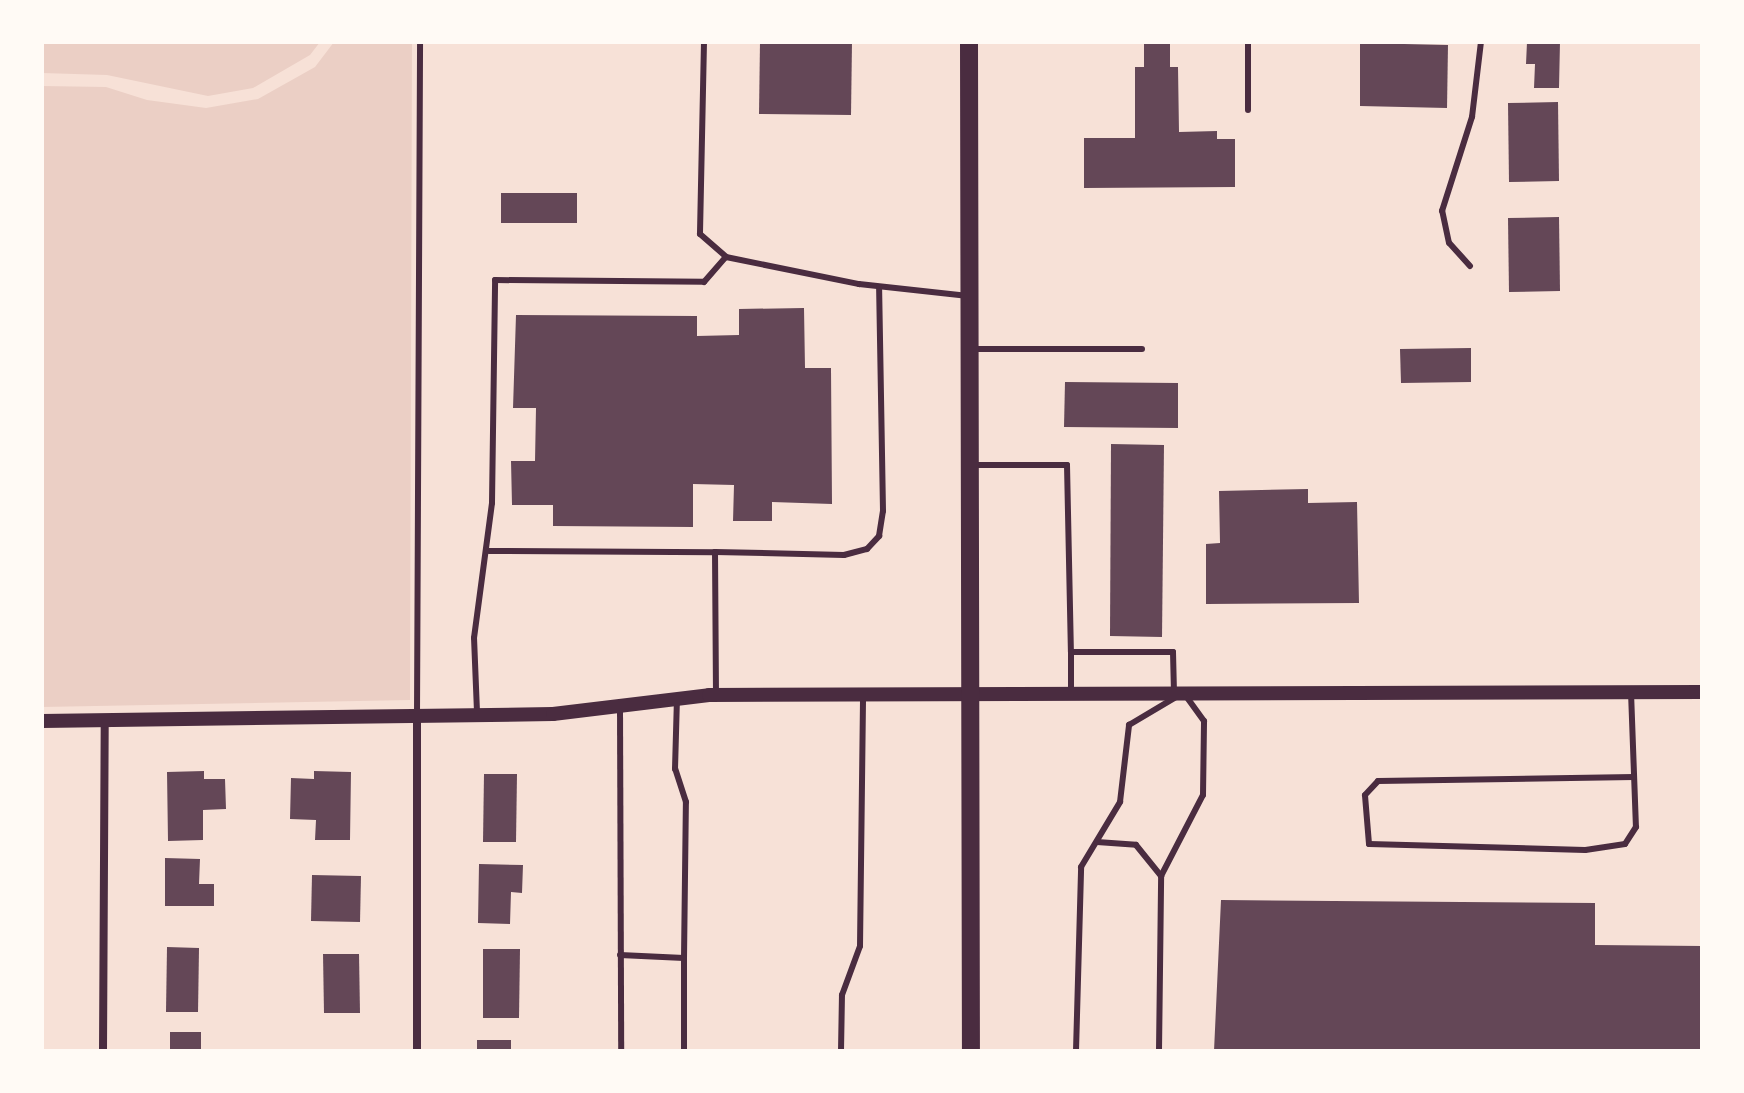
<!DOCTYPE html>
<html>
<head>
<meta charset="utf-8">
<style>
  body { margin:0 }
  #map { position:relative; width:1744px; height:1093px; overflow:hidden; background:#f7e1d7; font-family:Montserrat,sans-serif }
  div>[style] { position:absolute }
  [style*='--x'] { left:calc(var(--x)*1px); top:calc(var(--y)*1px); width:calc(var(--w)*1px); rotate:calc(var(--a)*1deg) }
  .green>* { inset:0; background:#ebcfc5 }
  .building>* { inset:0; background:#644757 }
  .service>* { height:6px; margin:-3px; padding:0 3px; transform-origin:3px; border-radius:3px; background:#4a2c40 }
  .minor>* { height:8px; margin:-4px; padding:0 4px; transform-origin:4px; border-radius:4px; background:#4a2c40 }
  .tertiary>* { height:14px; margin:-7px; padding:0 7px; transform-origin:7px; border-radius:7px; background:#4a2c40 }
  .primary>* { height:18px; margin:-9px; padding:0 9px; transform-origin:9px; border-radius:9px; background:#4a2c40 }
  span { translate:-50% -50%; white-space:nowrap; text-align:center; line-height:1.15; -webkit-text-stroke:8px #fffaf5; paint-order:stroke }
  .frame { position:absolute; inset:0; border:44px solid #fffaf5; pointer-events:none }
</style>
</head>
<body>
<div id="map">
  <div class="green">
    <div style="clip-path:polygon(42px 42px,320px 42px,310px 55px,253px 88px,208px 96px,107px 75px,42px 73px)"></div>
    <div style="clip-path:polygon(334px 42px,412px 42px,410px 700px,42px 707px,42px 86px,106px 87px,147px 100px,206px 108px,258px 99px,315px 67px)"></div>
  </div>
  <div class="building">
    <div style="clip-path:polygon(760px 42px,852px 42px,851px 115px,759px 114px)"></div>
    <div style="clip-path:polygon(1144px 42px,1170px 42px,1170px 67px,1178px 67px,1179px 132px,1217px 131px,1217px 139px,1235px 139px,1235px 187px,1084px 188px,1084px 138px,1135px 138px,1135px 67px,1144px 67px)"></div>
    <div style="clip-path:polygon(1527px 42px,1560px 42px,1559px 88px,1534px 88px,1535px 64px,1526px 64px)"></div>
    <div style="clip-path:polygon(1360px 43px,1448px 45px,1447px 108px,1360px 106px)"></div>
    <div style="clip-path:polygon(1558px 102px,1559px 181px,1509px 182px,1508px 103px)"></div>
    <div style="clip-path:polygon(501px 193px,577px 193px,577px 223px,501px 223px)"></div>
    <div style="clip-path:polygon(1559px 217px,1560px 291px,1509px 292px,1508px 218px)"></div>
    <div style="clip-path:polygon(804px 308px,805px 368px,831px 368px,832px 504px,772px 502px,772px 521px,733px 521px,734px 485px,693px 484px,693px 527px,553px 526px,553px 505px,512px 505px,511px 461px,535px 461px,536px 408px,513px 408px,516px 315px,697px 316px,697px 336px,739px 335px,739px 309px)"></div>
    <div style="clip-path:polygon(1471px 348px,1471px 382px,1401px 383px,1400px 349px)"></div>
    <div style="clip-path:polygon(1065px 382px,1178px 383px,1178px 428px,1064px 427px)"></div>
    <div style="clip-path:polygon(1111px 444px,1164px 445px,1162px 637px,1110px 636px)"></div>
    <div style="clip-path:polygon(1308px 489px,1308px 503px,1357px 502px,1359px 603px,1206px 604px,1206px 544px,1220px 543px,1219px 491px)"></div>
    <div style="clip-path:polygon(204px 771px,204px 779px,225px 779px,226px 809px,203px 810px,203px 840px,168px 841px,167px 772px)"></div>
    <div style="clip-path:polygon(314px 771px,351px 772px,350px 840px,315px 840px,316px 820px,290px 819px,291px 778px,314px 779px)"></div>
    <div style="clip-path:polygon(484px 774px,517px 774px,516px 842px,483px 842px)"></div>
    <div style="clip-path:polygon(165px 858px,200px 859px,199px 884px,214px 884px,214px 906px,165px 906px)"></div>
    <div style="clip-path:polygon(479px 864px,523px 865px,522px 893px,511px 892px,510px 924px,478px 923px)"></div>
    <div style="clip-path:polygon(312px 875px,361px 876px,360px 922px,311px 921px)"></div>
    <div style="clip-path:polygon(1221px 900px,1595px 903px,1595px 945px,1702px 946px,1702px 1051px,1214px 1051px)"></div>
    <div style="clip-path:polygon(167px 947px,199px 948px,198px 1012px,166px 1012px)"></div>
    <div style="clip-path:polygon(483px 949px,520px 949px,519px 1018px,483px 1018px)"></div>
    <div style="clip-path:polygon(323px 954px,359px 954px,360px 1013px,324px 1013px)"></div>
    <div style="clip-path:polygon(170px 1032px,201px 1032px,201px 1051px,170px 1051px)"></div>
    <div style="clip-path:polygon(477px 1040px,511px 1040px,511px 1051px,477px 1051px)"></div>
  </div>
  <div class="service">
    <div style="--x:704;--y:42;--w:192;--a:91.2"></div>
    <div style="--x:700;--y:234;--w:35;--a:41"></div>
    <div style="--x:726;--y:257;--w:136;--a:11.5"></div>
    <div style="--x:859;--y:284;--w:110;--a:6.3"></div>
    <div style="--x:1248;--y:110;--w:68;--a:-90"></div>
    <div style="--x:1470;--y:266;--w:31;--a:-132"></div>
    <div style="--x:1449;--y:243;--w:33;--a:-102"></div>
    <div style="--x:1442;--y:211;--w:99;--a:-72.3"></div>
    <div style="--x:1472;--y:117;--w:76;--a:-83.2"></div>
    <div style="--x:973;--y:349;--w:169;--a:0"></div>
    <div style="--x:972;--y:465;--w:95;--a:0"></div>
    <div style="--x:1067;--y:465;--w:187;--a:88.8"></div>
    <div style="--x:1071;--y:652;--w:102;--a:0"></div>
    <div style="--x:1173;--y:652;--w:41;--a:88.6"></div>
    <div style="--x:489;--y:551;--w:226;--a:0.3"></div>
    <div style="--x:1071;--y:652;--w:41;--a:90"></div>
    <div style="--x:1631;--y:692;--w:135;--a:87.9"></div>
    <div style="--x:1636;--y:827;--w:20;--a:123"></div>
    <div style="--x:1625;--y:844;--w:40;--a:171.5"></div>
    <div style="--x:1585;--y:850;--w:216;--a:-178.4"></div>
    <div style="--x:1369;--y:844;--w:49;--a:-94.7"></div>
    <div style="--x:1365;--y:795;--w:19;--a:-47"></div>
    <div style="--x:1378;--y:781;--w:256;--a:-0.9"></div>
    <div style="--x:716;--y:695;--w:143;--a:-90.4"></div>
    <div style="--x:715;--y:552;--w:129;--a:1.3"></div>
    <div style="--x:844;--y:555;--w:24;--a:-15"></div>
    <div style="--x:867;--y:549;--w:18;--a:-47"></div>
    <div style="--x:879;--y:536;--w:25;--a:-81"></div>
    <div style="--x:883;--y:511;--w:224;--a:-91"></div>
    <div style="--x:620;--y:707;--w:344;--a:89.8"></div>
    <div style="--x:477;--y:712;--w:74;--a:-92.3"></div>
    <div style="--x:474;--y:638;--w:136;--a:-82.4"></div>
    <div style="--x:492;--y:503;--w:223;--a:-89.2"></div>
    <div style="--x:495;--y:280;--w:209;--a:0.5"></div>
    <div style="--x:704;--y:282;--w:33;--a:-49"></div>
    <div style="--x:417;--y:716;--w:674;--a:-89.74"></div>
    <div style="--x:1097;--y:842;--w:39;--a:4"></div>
    <div style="--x:1136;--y:845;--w:40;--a:51"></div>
    <div style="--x:620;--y:955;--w:64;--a:2.7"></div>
    <div style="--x:684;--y:958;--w:156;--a:-89.3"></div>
    <div style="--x:686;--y:802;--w:35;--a:-108"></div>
    <div style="--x:675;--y:769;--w:70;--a:-88.4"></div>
    <div style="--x:684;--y:958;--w:93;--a:90"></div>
    <div style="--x:841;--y:1051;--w:56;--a:-89"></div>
    <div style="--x:842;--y:995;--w:52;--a:-69.8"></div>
    <div style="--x:860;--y:946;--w:252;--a:-89.3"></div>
    <div style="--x:1076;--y:1051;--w:184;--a:-88.4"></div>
    <div style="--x:1081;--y:867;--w:76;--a:-59"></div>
    <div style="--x:1120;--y:802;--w:78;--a:-83.3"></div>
    <div style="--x:1129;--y:725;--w:55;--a:-30.8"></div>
    <div style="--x:1159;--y:1051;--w:175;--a:-89.3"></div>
    <div style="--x:1161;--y:876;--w:91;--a:-62.6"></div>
    <div style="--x:1203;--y:795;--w:74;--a:-89.2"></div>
    <div style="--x:1204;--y:721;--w:32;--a:-126"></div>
  </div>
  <div class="minor">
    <div style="--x:417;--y:716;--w:335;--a:90"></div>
    <div style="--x:103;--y:1051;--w:329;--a:-89.7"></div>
  </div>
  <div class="tertiary">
    <div style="--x:42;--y:721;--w:511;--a:-0.78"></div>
    <div style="--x:553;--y:714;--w:157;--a:-6.9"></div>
    <div style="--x:709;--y:695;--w:993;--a:-0.17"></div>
  </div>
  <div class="primary">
    <div style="--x:969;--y:42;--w:1009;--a:89.89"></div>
  </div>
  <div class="frame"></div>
</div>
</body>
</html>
